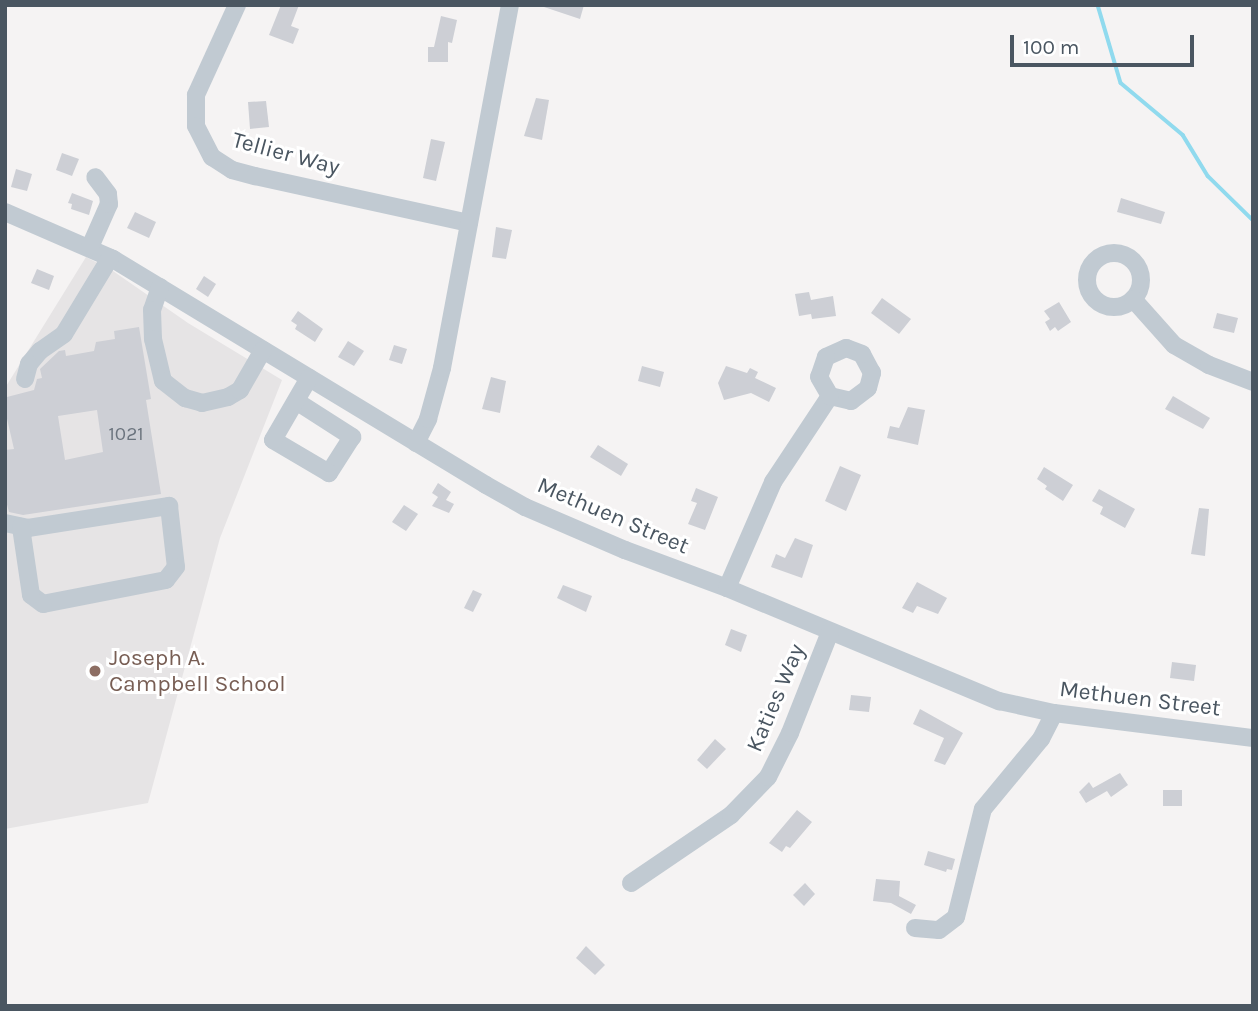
<!DOCTYPE html>
<html>
<head>
<meta charset="utf-8">
<style>
  body { margin:0 }
  #map { position:relative; width:1258px; height:1011px; overflow:hidden; background:#f5f3f3; font-family:Karla,sans-serif }
  div>[style] { position:absolute }
  [style*='--x'] { left:calc(var(--x)*1px); top:calc(var(--y)*1px); width:calc(var(--w)*1px); rotate:calc(var(--a)*1deg) }
  .education>* { inset:0; background:#e6e4e5 }
  .stream>* { height:3.5px; margin:-1.75px; padding:0 1.75px; transform-origin:1.75px; border-radius:1.75px; background:#90daee }
  .building>* { inset:0; background:#cdcfd5 }
  .minor>* { height:18px; margin:-9px; padding:0 9px; transform-origin:9px; border-radius:9px; background:#c1cad2 }
  .minor>.ring { margin:-9px; padding:0; box-sizing:content-box; background:none; border:18px solid #c1cad2; border-radius:50% }
  .dots>* { width:19px; height:19px; translate:-50% -50%; box-sizing:border-box; border:4px solid #fff; border-radius:50% }
  span { translate:-50% -50%; white-space:nowrap; text-align:center; line-height:1.15; -webkit-text-stroke:6px #fff; paint-order:stroke }
  .number-label { font-size:19px; color:#6b747e }
  .number-label span { -webkit-text-stroke-width:0 }
  .street-label { font-size:23px; color:#4a5661 }
  .education-label { font-size:23px; color:#785e54 }
  .left { translate:0 -50%; text-align:left }
  .frame { position:absolute; inset:0; border:7px solid #4a5661; pointer-events:none }
  .scale { position:absolute; left:1010px; top:35px; width:184px; height:32px; box-sizing:border-box; border:4px solid #4a5661; border-top:0; padding-left:9px; font-size:21px; line-height:24px; white-space:nowrap; color:#4a5661; -webkit-text-stroke:5px #fff; paint-order:stroke }
</style>
</head>
<body>
<div id="map">
  <div class="education">
    <div style="clip-path:polygon(86px 257px,113px 271px,188px 323px,282px 380px,220px 538px,148px 803px,5px 829px,5px 388px)"></div>
  </div>
  <div class="stream">
    <div style="--x:1098;--y:5;--w:81;--a:73.6"></div>
    <div style="--x:1121;--y:83;--w:81;--a:40"></div>
    <div style="--x:1183;--y:135;--w:48;--a:58.6"></div>
    <div style="--x:1208;--y:176;--w:63;--a:44.4"></div>
  </div>
  <div class="building">
    <div style="clip-path:polygon(281px 5px,299px 5px,291px 26px,299px 29px,293px 44px,269px 35px)"></div>
    <div style="clip-path:polygon(538px 5px,584px 5px,580px 19px)"></div>
    <div style="clip-path:polygon(441px 16px,457px 20px,452px 43px,448px 42px,448px 62px,428px 62px,428px 47px,434px 47px)"></div>
    <div style="clip-path:polygon(536px 98px,549px 100px,542px 140px,524px 136px)"></div>
    <div style="clip-path:polygon(266px 101px,269px 127px,250px 129px,248px 102px)"></div>
    <div style="clip-path:polygon(431px 139px,445px 142px,436px 181px,423px 178px)"></div>
    <div style="clip-path:polygon(62px 153px,79px 159px,72px 176px,56px 170px)"></div>
    <div style="clip-path:polygon(16px 169px,32px 174px,27px 191px,11px 187px)"></div>
    <div style="clip-path:polygon(72px 193px,93px 201px,89px 215px,71px 209px,72px 204px,68px 203px)"></div>
    <div style="clip-path:polygon(1121px 198px,1165px 212px,1161px 224px,1117px 212px)"></div>
    <div style="clip-path:polygon(135px 212px,156px 222px,149px 238px,127px 228px)"></div>
    <div style="clip-path:polygon(496px 227px,512px 230px,506px 259px,492px 257px)"></div>
    <div style="clip-path:polygon(37px 269px,54px 276px,49px 290px,31px 283px)"></div>
    <div style="clip-path:polygon(204px 276px,216px 284px,208px 297px,196px 289px)"></div>
    <div style="clip-path:polygon(809px 292px,811px 300px,833px 296px,836px 316px,812px 319px,811px 314px,799px 316px,795px 294px)"></div>
    <div style="clip-path:polygon(882px 298px,911px 319px,899px 334px,871px 313px)"></div>
    <div style="clip-path:polygon(1059px 302px,1071px 322px,1058px 331px,1055px 327px,1050px 331px,1045px 322px,1050px 319px,1044px 311px)"></div>
    <div style="clip-path:polygon(298px 311px,323px 329px,315px 342px,295px 329px,297px 325px,291px 321px)"></div>
    <div style="clip-path:polygon(1217px 313px,1238px 318px,1234px 333px,1213px 328px)"></div>
    <div style="clip-path:polygon(evenodd,139px 327px,151px 399px,146px 400px,161px 494px,23px 515px,9px 512px,5px 497px,5px 450px,14px 449px,5px 410px,7px 397px,34px 390px,37px 379px,42px 378px,40px 369px,59px 351px,65px 350px,66px 356px,94px 351px,96px 342px,115px 339px,114px 331px,139px 327px,97px 410px,103px 452px,65px 460px,58px 416px,97px 410px)"></div>
    <div style="clip-path:polygon(348px 341px,364px 351px,354px 366px,338px 357px)"></div>
    <div style="clip-path:polygon(394px 345px,407px 349px,402px 364px,389px 360px)"></div>
    <div style="clip-path:polygon(642px 366px,664px 372px,660px 387px,638px 381px)"></div>
    <div style="clip-path:polygon(726px 366px,747px 373px,750px 368px,758px 372px,755px 378px,776px 388px,769px 402px,751px 393px,724px 400px,718px 383px)"></div>
    <div style="clip-path:polygon(491px 377px,506px 381px,500px 413px,482px 409px)"></div>
    <div style="clip-path:polygon(1173px 396px,1210px 418px,1203px 429px,1165px 409px)"></div>
    <div style="clip-path:polygon(908px 407px,925px 410px,918px 445px,887px 438px,890px 426px,899px 428px)"></div>
    <div style="clip-path:polygon(598px 445px,628px 464px,621px 476px,590px 457px)"></div>
    <div style="clip-path:polygon(840px 466px,861px 475px,846px 511px,825px 501px)"></div>
    <div style="clip-path:polygon(1044px 467px,1073px 485px,1063px 501px,1045px 489px,1047px 486px,1037px 479px)"></div>
    <div style="clip-path:polygon(438px 483px,451px 492px,446px 500px,454px 504px,449px 513px,432px 506px,438px 497px,432px 493px)"></div>
    <div style="clip-path:polygon(696px 488px,718px 497px,705px 530px,688px 524px,697px 503px,691px 501px)"></div>
    <div style="clip-path:polygon(1099px 489px,1135px 509px,1125px 528px,1100px 514px,1103px 507px,1092px 501px)"></div>
    <div style="clip-path:polygon(404px 505px,418px 514px,406px 531px,392px 522px)"></div>
    <div style="clip-path:polygon(1199px 508px,1209px 509px,1205px 556px,1191px 554px)"></div>
    <div style="clip-path:polygon(795px 538px,813px 545px,802px 578px,771px 567px,776px 554px,785px 558px)"></div>
    <div style="clip-path:polygon(917px 582px,947px 598px,938px 614px,917px 606px,913px 613px,902px 608px)"></div>
    <div style="clip-path:polygon(563px 585px,592px 596px,586px 612px,557px 598px)"></div>
    <div style="clip-path:polygon(473px 590px,482px 594px,473px 612px,464px 608px)"></div>
    <div style="clip-path:polygon(731px 629px,747px 635px,741px 652px,725px 645px)"></div>
    <div style="clip-path:polygon(1172px 662px,1196px 665px,1194px 681px,1170px 678px)"></div>
    <div style="clip-path:polygon(851px 695px,871px 697px,869px 712px,849px 710px)"></div>
    <div style="clip-path:polygon(920px 709px,963px 733px,945px 765px,934px 761px,944px 738px,913px 724px)"></div>
    <div style="clip-path:polygon(715px 739px,726px 749px,707px 769px,697px 760px)"></div>
    <div style="clip-path:polygon(1120px 773px,1128px 785px,1111px 797px,1107px 791px,1086px 803px,1079px 792px,1089px 782px,1093px 788px)"></div>
    <div style="clip-path:polygon(1163px 790px,1182px 790px,1182px 806px,1163px 806px)"></div>
    <div style="clip-path:polygon(797px 810px,812px 822px,790px 848px,786px 846px,782px 852px,769px 843px)"></div>
    <div style="clip-path:polygon(928px 851px,955px 859px,952px 870px,947px 869px,946px 872px,924px 865px)"></div>
    <div style="clip-path:polygon(876px 879px,900px 881px,899px 896px,916px 905px,911px 914px,891px 903px,873px 901px)"></div>
    <div style="clip-path:polygon(805px 883px,815px 894px,804px 906px,793px 895px)"></div>
    <div style="clip-path:polygon(586px 946px,605px 965px,595px 975px,576px 958px)"></div>
  </div>
  <div class="minor">
    <div style="--x:237;--y:5;--w:99;--a:114.5"></div>
    <div style="--x:196;--y:95;--w:31;--a:90"></div>
    <div style="--x:196;--y:126;--w:35;--a:63"></div>
    <div style="--x:212;--y:157;--w:24;--a:33"></div>
    <div style="--x:232;--y:170;--w:24;--a:15"></div>
    <div style="--x:255;--y:176;--w:219;--a:12.4"></div>
    <div style="--x:5;--y:212;--w:118;--a:23.5"></div>
    <div style="--x:113;--y:259;--w:436;--a:31.2"></div>
    <div style="--x:486;--y:485;--w:45;--a:29.4"></div>
    <div style="--x:525;--y:507;--w:109;--a:23.3"></div>
    <div style="--x:625;--y:550;--w:109;--a:20.4"></div>
    <div style="--x:727;--y:588;--w:295;--a:22.6"></div>
    <div style="--x:999;--y:701;--w:56;--a:12.3"></div>
    <div style="--x:1054;--y:713;--w:201;--a:7.2"></div>
    <div style="--x:90;--y:247;--w:47;--a:-66.2"></div>
    <div style="--x:109;--y:204;--w:10;--a:-96"></div>
    <div style="--x:108;--y:194;--w:21;--a:-127"></div>
    <div class="ring" style="left:1087px;top:253px;width:36px;height:36px"></div>
    <div style="--x:160;--y:287;--w:24;--a:109"></div>
    <div style="--x:152;--y:310;--w:29;--a:88"></div>
    <div style="--x:153;--y:339;--w:43;--a:76.6"></div>
    <div style="--x:163;--y:381;--w:28;--a:38"></div>
    <div style="--x:185;--y:398;--w:18;--a:16"></div>
    <div style="--x:202;--y:403;--w:27;--a:-13"></div>
    <div style="--x:228;--y:397;--w:14;--a:-30"></div>
    <div style="--x:240;--y:390;--w:46;--a:-60.1"></div>
    <div style="--x:1133;--y:299;--w:62;--a:48.3"></div>
    <div style="--x:1174;--y:345;--w:40;--a:29.7"></div>
    <div style="--x:1209;--y:365;--w:47;--a:21.1"></div>
    <div style="--x:25;--y:379;--w:16;--a:-75"></div>
    <div style="--x:29;--y:364;--w:17;--a:-50"></div>
    <div style="--x:40;--y:351;--w:29;--a:-35"></div>
    <div style="--x:64;--y:334;--w:89;--a:-58.8"></div>
    <div style="--x:296;--y:401;--w:67;--a:32.7"></div>
    <div style="--x:352;--y:437;--w:43;--a:122.6"></div>
    <div style="--x:329;--y:473;--w:65;--a:-149.5"></div>
    <div style="--x:273;--y:440;--w:72;--a:-59.9"></div>
    <div style="--x:416;--y:443;--w:27;--a:-63"></div>
    <div style="--x:428;--y:419;--w:53;--a:-74.6"></div>
    <div style="--x:442;--y:368;--w:369;--a:-79.4"></div>
    <div style="--x:5;--y:523;--w:24;--a:12"></div>
    <div style="--x:28;--y:528;--w:143;--a:-8.9"></div>
    <div style="--x:169;--y:506;--w:61;--a:83.5"></div>
    <div style="--x:176;--y:567;--w:16;--a:128"></div>
    <div style="--x:166;--y:580;--w:125;--a:169"></div>
    <div style="--x:43;--y:604;--w:15;--a:-143"></div>
    <div style="--x:31;--y:595;--w:69;--a:-98.4"></div>
    <div style="--x:727;--y:588;--w:116;--a:-66.5"></div>
    <div style="--x:773;--y:482;--w:103;--a:-56.5"></div>
    <div style="--x:830;--y:396;--w:22;--a:13"></div>
    <div style="--x:851;--y:401;--w:21;--a:-37"></div>
    <div style="--x:868;--y:388;--w:16;--a:-75"></div>
    <div style="--x:872;--y:373;--w:21;--a:-118"></div>
    <div style="--x:862;--y:354;--w:17;--a:-159"></div>
    <div style="--x:846;--y:348;--w:22;--a:156"></div>
    <div style="--x:826;--y:357;--w:21;--a:109"></div>
    <div style="--x:819;--y:377;--w:22;--a:60"></div>
    <div style="--x:631;--y:883;--w:121;--a:-34.2"></div>
    <div style="--x:731;--y:815;--w:53;--a:-45.8"></div>
    <div style="--x:768;--y:777;--w:49;--a:-63.4"></div>
    <div style="--x:790;--y:733;--w:109;--a:-68.4"></div>
    <div style="--x:915;--y:928;--w:24;--a:5"></div>
    <div style="--x:939;--y:930;--w:21;--a:-37"></div>
    <div style="--x:956;--y:917;--w:111;--a:-76"></div>
    <div style="--x:983;--y:809;--w:91;--a:-50.4"></div>
    <div style="--x:1041;--y:739;--w:29;--a:-63"></div>
  </div>
  <div class="dots">
    <div style="left:95px;top:671px;background:#8d6e63"></div>
  </div>
  <div class="number-label">
    <span style="left:126px;top:435px">1021</span>
  </div>
  <div class="street-label">
    <span style="left:286px;top:154px;rotate:15deg">Tellier Way</span>
    <span style="left:613px;top:516px;rotate:23deg">Methuen Street</span>
    <span style="left:776px;top:698px;rotate:-67deg">Katies Way</span>
    <span style="left:1140px;top:699px;rotate:7deg">Methuen Street</span>
  </div>
  <div class="education-label">
    <span class="left" style="left:109px;top:671px">Joseph A.<br>Campbell School</span>
  </div>
  <div class="frame"></div>
  <div class="scale">100 m</div>
</div>
</body>
</html>
